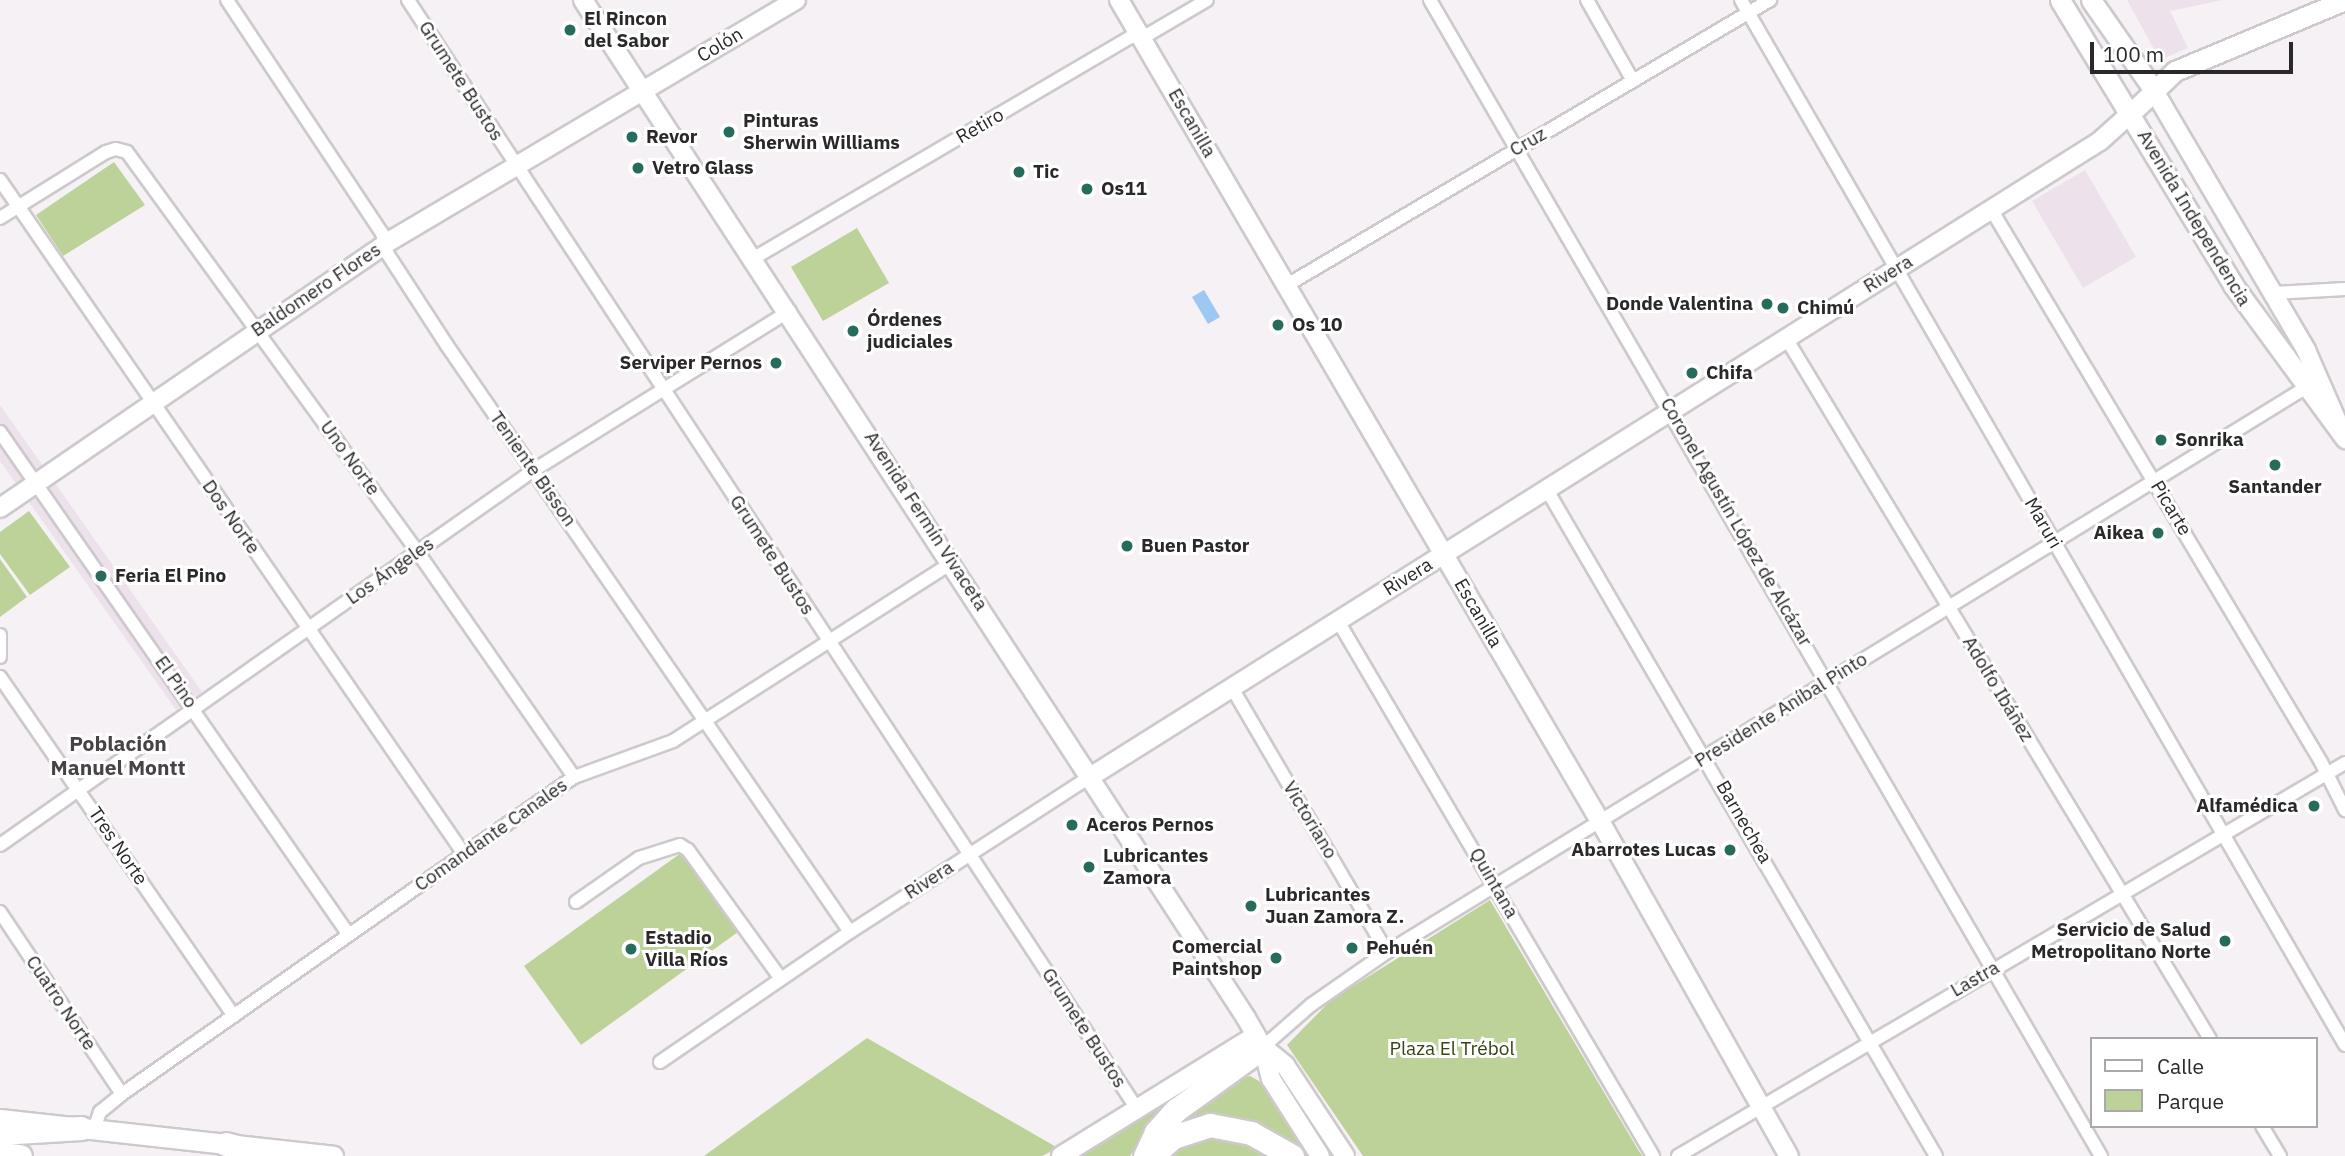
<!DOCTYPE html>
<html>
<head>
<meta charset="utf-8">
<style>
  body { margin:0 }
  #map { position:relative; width:2345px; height:1156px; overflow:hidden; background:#f6f1f5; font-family:"IBM Plex Sans",sans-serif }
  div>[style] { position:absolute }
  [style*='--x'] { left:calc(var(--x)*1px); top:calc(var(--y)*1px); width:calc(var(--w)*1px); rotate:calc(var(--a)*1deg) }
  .built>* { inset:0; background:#ede2ec }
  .green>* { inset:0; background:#bdd299 }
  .water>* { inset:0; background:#9ec8f4 }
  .roads { filter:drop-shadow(2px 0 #cdc9cd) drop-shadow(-2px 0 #cdc9cd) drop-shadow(0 2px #cdc9cd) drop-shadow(0 -2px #cdc9cd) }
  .street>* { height:12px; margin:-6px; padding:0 6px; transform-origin:6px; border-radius:6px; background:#fff }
  .secondary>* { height:18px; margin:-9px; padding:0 9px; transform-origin:9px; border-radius:9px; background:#fff }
  .primary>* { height:19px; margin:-9.5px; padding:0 9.5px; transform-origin:9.5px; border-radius:9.5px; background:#fff }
  .highway>* { height:23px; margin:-11.5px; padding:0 11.5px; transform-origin:11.5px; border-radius:11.5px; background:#fff }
  .dots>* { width:19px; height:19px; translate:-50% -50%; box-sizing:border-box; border:4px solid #fff; border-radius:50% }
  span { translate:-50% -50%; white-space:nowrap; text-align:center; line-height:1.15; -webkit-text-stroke:6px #fff; paint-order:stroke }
  .poi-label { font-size:19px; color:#2a2829; font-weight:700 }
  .left { translate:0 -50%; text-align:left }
  .right { translate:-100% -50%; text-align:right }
  .street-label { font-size:19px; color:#2a2829 }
  .park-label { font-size:19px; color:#354412 }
  .neighbourhood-label { font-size:21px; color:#464245; font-weight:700 }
  .legend { position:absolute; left:2090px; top:1037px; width:228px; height:91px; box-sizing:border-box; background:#fff; border:2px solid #aaa9a9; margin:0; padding:9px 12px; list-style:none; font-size:21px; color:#2a2829 }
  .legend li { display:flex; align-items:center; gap:14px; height:35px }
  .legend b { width:35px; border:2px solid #aaa9a9 }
  .scale { position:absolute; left:2090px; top:42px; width:203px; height:32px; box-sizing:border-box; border:4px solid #2a2829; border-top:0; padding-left:9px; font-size:21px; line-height:24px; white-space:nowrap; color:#2a2829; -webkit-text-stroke:5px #fff; paint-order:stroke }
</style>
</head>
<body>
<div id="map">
  <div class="built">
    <div style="clip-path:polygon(2127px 0,2223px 0,2170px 11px,2188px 48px,2160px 60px)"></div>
    <div style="clip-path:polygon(2085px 170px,2136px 257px,2083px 288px,2032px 201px)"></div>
    <div style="clip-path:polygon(0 405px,202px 692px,176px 710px,0 461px)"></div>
  </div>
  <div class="green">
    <div style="clip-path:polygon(114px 162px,145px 205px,63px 256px,36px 215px)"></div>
    <div style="clip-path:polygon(857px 228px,889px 283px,823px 321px,791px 267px)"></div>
    <div style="clip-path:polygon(29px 511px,70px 567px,30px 595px,0 554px,0 532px)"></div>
    <div style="clip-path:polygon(0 559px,27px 597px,0 617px)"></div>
    <div style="clip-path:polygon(681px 853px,738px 932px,581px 1045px,524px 966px)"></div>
    <div style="clip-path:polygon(1490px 900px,1640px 1153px,1643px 1156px,1363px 1156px,1287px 1045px,1331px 1000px)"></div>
    <div style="clip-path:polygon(867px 1038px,1058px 1148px,1042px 1156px,704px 1156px)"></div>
    <div style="clip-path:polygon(1243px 1051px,1156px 1115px,1130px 1156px,1071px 1156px)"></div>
    <div style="clip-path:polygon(1250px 1076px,1259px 1081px,1310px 1156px,1240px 1118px,1215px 1115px,1177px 1119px,1237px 1079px)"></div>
    <div style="clip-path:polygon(1215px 1130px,1281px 1156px,1157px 1156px)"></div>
  </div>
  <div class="water">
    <div style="clip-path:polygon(1204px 290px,1220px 317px,1208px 324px,1192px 297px)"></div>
  </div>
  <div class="roads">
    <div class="street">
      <div style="--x:227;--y:0;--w:280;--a:56.4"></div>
      <div style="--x:382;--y:233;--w:21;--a:76"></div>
      <div style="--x:387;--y:253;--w:108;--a:57"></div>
      <div style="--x:446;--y:344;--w:713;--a:55.51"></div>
      <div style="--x:408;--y:0;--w:1327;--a:56.68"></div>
      <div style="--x:1430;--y:0;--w:1337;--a:59.87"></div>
      <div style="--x:1587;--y:0;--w:93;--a:60.4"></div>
      <div style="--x:1741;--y:0;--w:1207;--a:59.97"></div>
      <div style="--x:0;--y:180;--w:818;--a:55.46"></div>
      <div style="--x:1991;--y:209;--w:644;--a:59.17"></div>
      <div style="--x:2321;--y:762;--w:54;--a:63.4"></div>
      <div style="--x:0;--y:218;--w:125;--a:-31.9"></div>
      <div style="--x:106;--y:152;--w:10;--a:-17"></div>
      <div style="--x:116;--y:149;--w:11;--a:15"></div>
      <div style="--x:127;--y:152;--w:493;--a:54"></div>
      <div style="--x:417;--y:551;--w:275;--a:55.2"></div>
      <div style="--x:754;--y:258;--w:437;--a:-30.4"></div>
      <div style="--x:1131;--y:37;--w:18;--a:-9"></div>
      <div style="--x:1149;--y:34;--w:67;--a:-30.4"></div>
      <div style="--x:1287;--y:285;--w:561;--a:-30.54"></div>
      <div style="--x:2274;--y:293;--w:71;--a:-3.2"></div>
      <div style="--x:1786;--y:338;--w:819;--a:58.83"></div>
      <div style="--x:0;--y:432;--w:612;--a:55.25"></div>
      <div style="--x:1547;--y:490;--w:771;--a:59.71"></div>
      <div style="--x:1338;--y:621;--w:621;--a:59.51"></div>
      <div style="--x:0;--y:635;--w:22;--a:90"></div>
      <div style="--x:0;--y:677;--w:412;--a:55.4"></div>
      <div style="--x:1232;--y:688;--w:306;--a:59.6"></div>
      <div style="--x:0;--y:845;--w:653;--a:-35.08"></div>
      <div style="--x:534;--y:470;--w:301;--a:-31.9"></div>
      <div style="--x:576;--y:902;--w:77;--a:-34.9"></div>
      <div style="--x:639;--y:858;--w:43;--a:-17.6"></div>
      <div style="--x:680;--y:845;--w:9;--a:32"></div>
      <div style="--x:688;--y:850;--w:159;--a:54.2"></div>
      <div style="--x:0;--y:912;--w:219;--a:56.2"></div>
      <div style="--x:1263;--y:1047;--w:64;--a:-41.2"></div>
      <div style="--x:1311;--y:1005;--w:93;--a:-34.9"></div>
      <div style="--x:1387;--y:952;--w:1080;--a:-31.56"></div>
      <div style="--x:660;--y:1062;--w:230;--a:-34.4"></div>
      <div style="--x:850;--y:932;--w:286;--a:-32.9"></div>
      <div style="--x:2262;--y:1126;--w:35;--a:59"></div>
      <div style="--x:94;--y:1130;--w:19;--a:-72"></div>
      <div style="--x:100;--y:1112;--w:28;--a:-39"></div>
      <div style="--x:122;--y:1094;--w:552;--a:-35.04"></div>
      <div style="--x:574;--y:777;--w:105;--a:-20"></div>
      <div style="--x:673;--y:741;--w:332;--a:-32.6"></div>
      <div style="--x:1678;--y:1156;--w:774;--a:-30.51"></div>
    </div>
    <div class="secondary">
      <div style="--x:583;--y:0;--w:1215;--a:56.92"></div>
      <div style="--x:1246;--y:1018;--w:34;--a:60"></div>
      <div style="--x:1263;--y:1047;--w:33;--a:76"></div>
      <div style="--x:1271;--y:1079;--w:91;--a:57.5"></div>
      <div style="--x:1119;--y:0;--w:952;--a:59.64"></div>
      <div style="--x:1600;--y:821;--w:385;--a:60.6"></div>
      <div style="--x:2153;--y:89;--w:303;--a:59.6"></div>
      <div style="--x:2306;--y:350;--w:77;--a:66.4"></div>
      <div style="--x:0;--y:508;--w:467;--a:-34.4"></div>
      <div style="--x:385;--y:244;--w:478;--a:-30.7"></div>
      <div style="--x:1090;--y:777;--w:1194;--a:-32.2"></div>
      <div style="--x:2100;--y:141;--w:40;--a:-42"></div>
      <div style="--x:1263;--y:1047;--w:28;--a:39"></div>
      <div style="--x:1285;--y:1065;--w:109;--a:56.6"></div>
      <div style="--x:1061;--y:1156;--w:229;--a:-31.8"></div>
    </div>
    <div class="primary">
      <div style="--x:2060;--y:0;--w:333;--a:58.7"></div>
      <div style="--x:2233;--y:285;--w:190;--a:53.8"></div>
      <div style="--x:2091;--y:0;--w:108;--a:55.1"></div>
      <div style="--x:2130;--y:114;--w:62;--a:-43.7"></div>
      <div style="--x:2175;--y:71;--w:184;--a:-22.7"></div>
      <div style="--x:0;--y:1119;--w:335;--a:6.3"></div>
    </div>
    <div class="highway">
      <div style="--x:0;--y:1133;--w:81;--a:-3.5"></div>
      <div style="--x:226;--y:1144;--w:46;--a:15.3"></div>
      <div style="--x:0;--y:1154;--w:20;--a:6"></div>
      <div style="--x:1145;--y:1156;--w:26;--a:-65"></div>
      <div style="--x:1156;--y:1132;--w:30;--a:-48"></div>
      <div style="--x:1176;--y:1110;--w:107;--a:-35.9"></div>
      <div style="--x:1152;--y:1156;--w:28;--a:-42"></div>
      <div style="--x:1173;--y:1137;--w:39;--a:-18"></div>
      <div style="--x:1210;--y:1125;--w:42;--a:11"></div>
      <div style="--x:1251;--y:1133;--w:47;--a:29.3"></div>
    </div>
  </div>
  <div class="dots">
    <div style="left:570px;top:30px;background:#276b5c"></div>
    <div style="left:729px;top:132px;background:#276b5c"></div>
    <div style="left:632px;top:137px;background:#276b5c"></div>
    <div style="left:638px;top:168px;background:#276b5c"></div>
    <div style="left:1019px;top:172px;background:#276b5c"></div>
    <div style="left:1087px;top:189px;background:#276b5c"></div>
    <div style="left:1767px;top:304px;background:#276b5c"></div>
    <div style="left:1783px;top:308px;background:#276b5c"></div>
    <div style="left:1278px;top:325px;background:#276b5c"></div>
    <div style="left:853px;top:331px;background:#276b5c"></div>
    <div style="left:776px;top:363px;background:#276b5c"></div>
    <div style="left:1692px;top:373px;background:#276b5c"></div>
    <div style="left:2161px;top:440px;background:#276b5c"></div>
    <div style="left:2275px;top:465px;background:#276b5c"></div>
    <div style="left:2158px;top:533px;background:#276b5c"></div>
    <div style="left:1127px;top:546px;background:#276b5c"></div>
    <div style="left:101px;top:576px;background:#276b5c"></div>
    <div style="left:2314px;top:806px;background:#276b5c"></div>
    <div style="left:1072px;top:825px;background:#276b5c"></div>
    <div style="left:1730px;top:850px;background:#276b5c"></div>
    <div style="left:1089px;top:867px;background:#276b5c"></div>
    <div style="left:1251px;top:906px;background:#276b5c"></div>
    <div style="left:2225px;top:941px;background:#276b5c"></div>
    <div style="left:1352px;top:948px;background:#276b5c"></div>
    <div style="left:631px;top:949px;background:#276b5c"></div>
    <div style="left:1276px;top:958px;background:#276b5c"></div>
  </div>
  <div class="poi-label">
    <span class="left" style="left:584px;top:30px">El Rincon<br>del Sabor</span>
    <span class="left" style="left:743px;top:132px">Pinturas<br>Sherwin Williams</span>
    <span class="left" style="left:646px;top:137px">Revor</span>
    <span class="left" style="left:652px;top:168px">Vetro Glass</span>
    <span class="left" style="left:1033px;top:172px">Tic</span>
    <span class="left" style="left:1101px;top:189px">Os11</span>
    <span class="right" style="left:1753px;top:304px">Donde Valentina</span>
    <span class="left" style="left:1797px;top:308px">Chimú</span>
    <span class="left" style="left:867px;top:331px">Órdenes<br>judiciales</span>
    <span class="left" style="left:1292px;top:325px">Os 10</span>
    <span class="right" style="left:762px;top:363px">Serviper Pernos</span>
    <span class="left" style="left:1706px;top:373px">Chifa</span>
    <span class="left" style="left:2175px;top:440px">Sonrika</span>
    <span style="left:2275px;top:487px">Santander</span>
    <span class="right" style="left:2144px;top:533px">Aikea</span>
    <span class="left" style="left:1141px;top:546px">Buen Pastor</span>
    <span class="left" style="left:115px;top:576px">Feria El Pino</span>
    <span class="right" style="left:2298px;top:806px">Alfamédica</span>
    <span class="left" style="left:1086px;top:825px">Aceros Pernos</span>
    <span class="right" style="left:1716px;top:850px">Abarrotes Lucas</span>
    <span class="left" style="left:1103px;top:867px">Lubricantes<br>Zamora</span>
    <span class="left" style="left:1265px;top:906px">Lubricantes<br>Juan Zamora Z.</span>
    <span class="right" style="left:2211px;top:941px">Servicio de Salud<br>Metropolitano Norte</span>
    <span class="left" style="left:645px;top:949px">Estadio<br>Villa Ríos</span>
    <span class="right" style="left:1262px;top:958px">Comercial<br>Paintshop</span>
    <span class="left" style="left:1366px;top:948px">Pehuén</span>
  </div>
  <div class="street-label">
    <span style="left:720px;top:45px;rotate:-31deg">Colón</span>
    <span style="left:461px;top:81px;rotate:57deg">Grumete Bustos</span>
    <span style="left:1192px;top:123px;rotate:60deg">Escanilla</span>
    <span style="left:980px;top:126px;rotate:-30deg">Retiro</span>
    <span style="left:1528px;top:142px;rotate:-30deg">Cruz</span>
    <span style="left:2194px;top:218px;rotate:59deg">Avenida Independencia</span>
    <span style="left:1888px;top:274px;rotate:-32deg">Rivera</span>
    <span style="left:316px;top:290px;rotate:-34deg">Baldomero Flores</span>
    <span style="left:350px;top:458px;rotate:54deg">Uno Norte</span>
    <span style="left:533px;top:469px;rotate:55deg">Teniente Bisson</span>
    <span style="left:2171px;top:508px;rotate:59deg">Picarte</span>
    <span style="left:231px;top:517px;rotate:55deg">Dos Norte</span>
    <span style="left:926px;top:521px;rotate:57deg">Avenida Fermín Vivaceta</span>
    <span style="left:1736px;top:522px;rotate:60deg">Coronel Agustín López de Alcázar</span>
    <span style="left:2043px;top:523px;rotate:60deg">Maruri</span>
    <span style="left:772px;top:555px;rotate:57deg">Grumete Bustos</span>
    <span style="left:390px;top:571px;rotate:-35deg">Los Ángeles</span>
    <span style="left:1408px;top:577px;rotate:-32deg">Rivera</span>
    <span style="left:1478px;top:613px;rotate:60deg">Escanilla</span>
    <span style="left:176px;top:682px;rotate:55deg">El Pino</span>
    <span style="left:1998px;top:689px;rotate:59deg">Adolfo Ibáñez</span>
    <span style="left:1781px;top:710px;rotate:-32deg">Presidente Aníbal Pinto</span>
    <span style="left:1310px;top:820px;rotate:59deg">Victoriano</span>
    <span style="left:1744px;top:822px;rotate:60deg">Barnechea</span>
    <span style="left:491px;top:835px;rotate:-35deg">Comandante Canales</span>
    <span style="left:118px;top:846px;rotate:56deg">Tres Norte</span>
    <span style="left:929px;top:880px;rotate:-33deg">Rivera</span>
    <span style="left:1494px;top:883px;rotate:60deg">Quintana</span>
    <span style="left:1975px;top:979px;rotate:-30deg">Lastra</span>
    <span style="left:61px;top:1003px;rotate:56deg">Cuatro Norte</span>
    <span style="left:1084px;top:1028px;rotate:57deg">Grumete Bustos</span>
  </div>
  <div class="park-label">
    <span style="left:1452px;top:1049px">Plaza El Trébol</span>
  </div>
  <div class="neighbourhood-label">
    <span style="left:118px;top:755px">Población<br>Manuel Montt</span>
  </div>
  <ul class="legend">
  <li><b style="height:9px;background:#fff"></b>Calle</li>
  <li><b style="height:19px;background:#bdd299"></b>Parque</li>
  </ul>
  <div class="scale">100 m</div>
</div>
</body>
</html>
